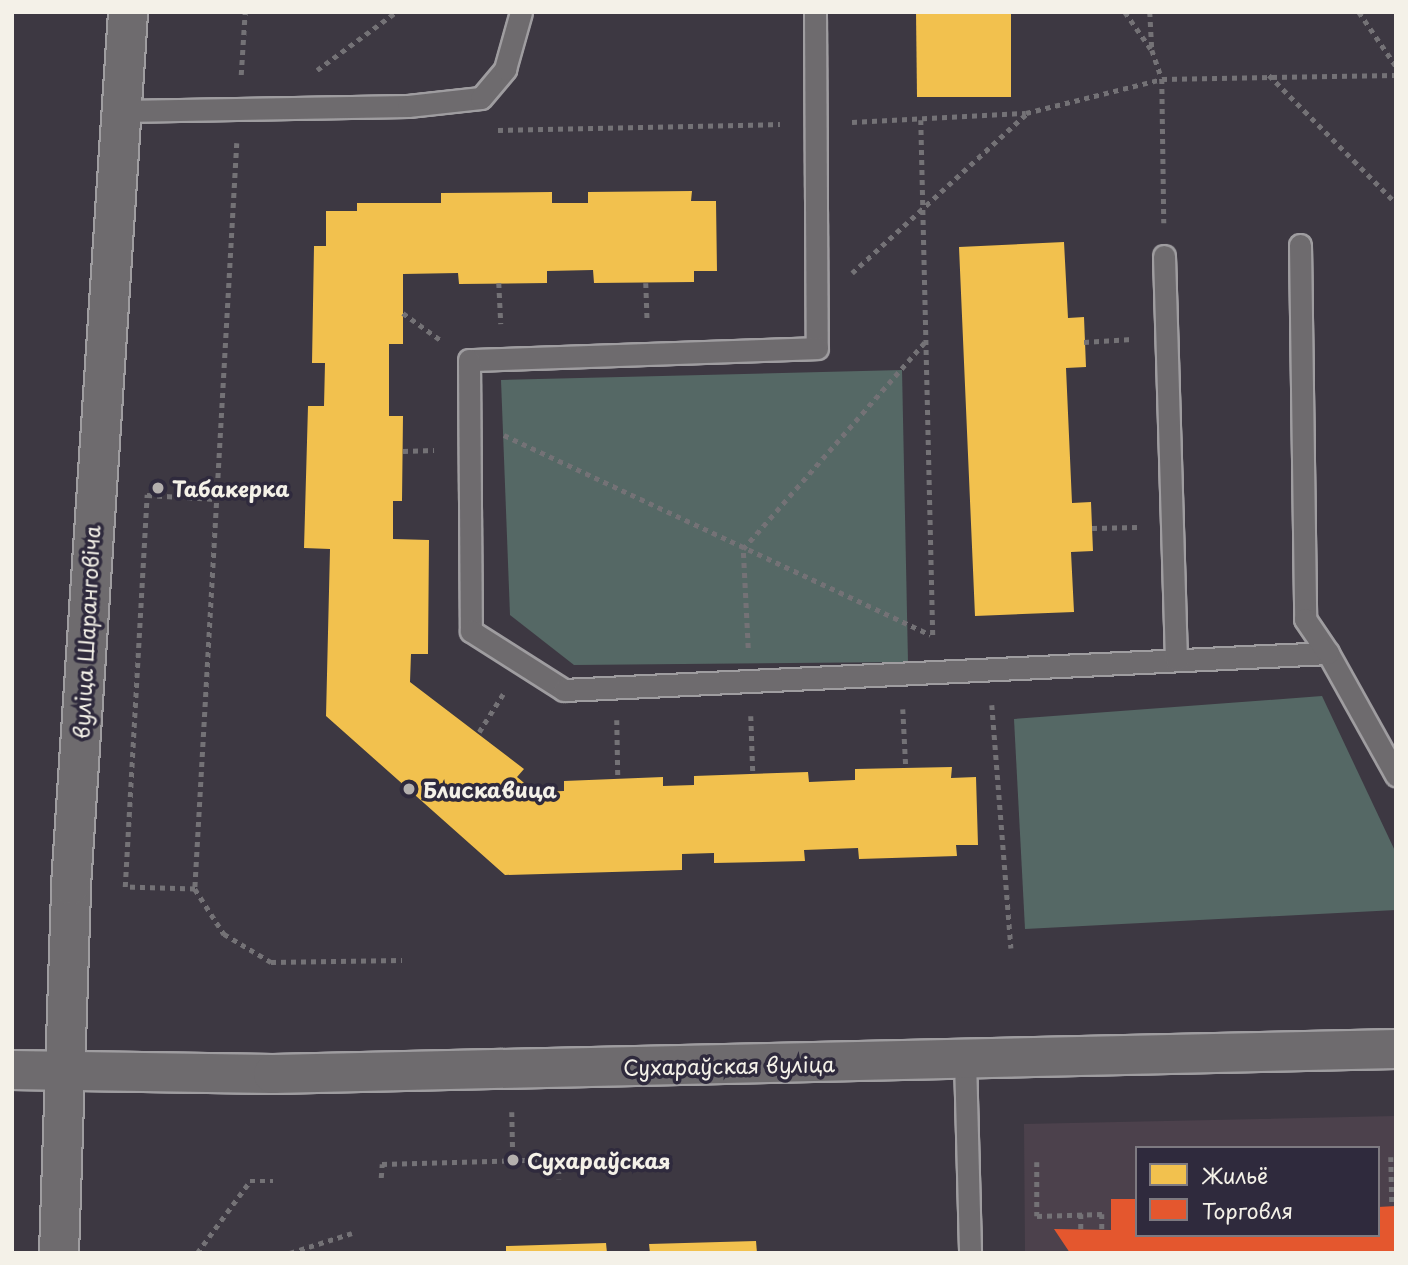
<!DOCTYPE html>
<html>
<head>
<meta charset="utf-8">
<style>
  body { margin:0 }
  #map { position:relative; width:1408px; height:1265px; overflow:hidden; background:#3d3842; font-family:"Playpen Sans",sans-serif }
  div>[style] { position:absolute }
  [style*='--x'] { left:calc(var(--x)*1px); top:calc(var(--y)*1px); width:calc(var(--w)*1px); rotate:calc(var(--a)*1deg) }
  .built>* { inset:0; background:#4c414c }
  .green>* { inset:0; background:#556865 }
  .homes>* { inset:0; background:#f2c14e }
  .shops>* { inset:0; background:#e4572e }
  .path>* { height:4.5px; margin-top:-2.25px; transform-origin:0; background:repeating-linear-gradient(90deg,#747276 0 5px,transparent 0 10px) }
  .roads { filter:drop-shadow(2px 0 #9f9da0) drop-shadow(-2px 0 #9f9da0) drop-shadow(0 2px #9f9da0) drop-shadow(0 -2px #9f9da0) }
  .lane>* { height:21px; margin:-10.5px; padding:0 10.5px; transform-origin:10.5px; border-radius:10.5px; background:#6e6b6e }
  .secondary>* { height:38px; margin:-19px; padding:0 19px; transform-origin:19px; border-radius:19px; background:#6e6b6e }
  .dots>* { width:19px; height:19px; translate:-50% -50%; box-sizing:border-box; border:4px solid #2f2a3d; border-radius:50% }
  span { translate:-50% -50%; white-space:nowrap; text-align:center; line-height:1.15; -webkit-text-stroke:7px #2f2a3d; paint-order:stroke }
  .poi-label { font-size:21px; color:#f4f1e8; font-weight:700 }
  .left { translate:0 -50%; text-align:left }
  .street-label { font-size:21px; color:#f4f1e8 }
  .frame { position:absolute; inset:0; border:14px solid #f4f1e8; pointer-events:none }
  .legend { position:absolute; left:1135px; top:1146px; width:245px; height:91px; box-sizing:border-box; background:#2f2a3d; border:2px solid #7e7a81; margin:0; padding:9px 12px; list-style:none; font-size:21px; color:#f4f1e8 }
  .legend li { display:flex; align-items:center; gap:14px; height:35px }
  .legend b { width:35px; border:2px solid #7e7a81 }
</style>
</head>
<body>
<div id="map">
  <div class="built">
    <div style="clip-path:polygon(evenodd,1396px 1116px,1396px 1253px,1025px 1253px,1024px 1124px,1396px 1116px,1137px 1148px,1378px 1148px,1378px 1235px,1137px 1235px,1137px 1148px)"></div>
  </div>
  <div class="green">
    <div style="clip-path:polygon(902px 370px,908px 662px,574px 665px,510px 615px,501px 380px)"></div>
    <div style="clip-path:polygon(1322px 696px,1396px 853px,1396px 910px,1025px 929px,1014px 719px)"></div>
  </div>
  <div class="homes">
    <div style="clip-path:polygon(916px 12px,1011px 12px,1011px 97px,917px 97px)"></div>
    <div style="clip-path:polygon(692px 191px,691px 201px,716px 201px,717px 271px,694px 271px,694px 282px,594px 283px,593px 270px,547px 271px,547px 283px,459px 284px,458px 273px,403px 274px,403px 344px,389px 344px,389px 416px,403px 416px,402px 501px,393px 501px,393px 539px,429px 540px,428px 654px,411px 654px,410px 682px,524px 769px,517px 777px,535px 792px,564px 791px,564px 781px,663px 777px,663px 786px,694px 785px,694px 776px,808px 772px,809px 782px,855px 780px,855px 769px,952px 767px,951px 778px,976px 777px,978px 845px,956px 845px,957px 856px,859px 859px,858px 848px,804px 850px,805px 861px,714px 863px,714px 853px,682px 854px,682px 870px,505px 875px,326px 716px,330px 549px,304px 548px,308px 406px,324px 406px,325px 363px,312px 363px,314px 246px,326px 246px,326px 211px,357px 211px,357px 203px,441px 203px,441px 193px,552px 192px,552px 203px,588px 203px,588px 192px)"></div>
    <div style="clip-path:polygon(1064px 242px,1068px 318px,1084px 317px,1086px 367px,1066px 368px,1072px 503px,1091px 502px,1093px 551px,1071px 552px,1074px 612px,975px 616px,959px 247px)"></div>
    <div style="clip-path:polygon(756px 1241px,757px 1253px,650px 1253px,649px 1244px)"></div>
    <div style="clip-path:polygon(606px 1243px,607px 1253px,506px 1253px,506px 1246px)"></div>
  </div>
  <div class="shops">
    <div style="clip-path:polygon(1111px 1199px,1137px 1199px,1137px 1235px,1378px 1235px,1378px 1207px,1396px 1206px,1396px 1253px,1070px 1253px,1054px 1229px,1111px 1230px)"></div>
  </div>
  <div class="path">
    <div style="--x:1125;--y:12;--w:45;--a:54.9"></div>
    <div style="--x:1150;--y:12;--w:38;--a:87"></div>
    <div style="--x:1152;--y:50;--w:31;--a:71"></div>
    <div style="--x:1162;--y:79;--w:144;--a:89.2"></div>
    <div style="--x:1359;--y:12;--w:65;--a:55.6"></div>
    <div style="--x:317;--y:70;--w:98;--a:-36.3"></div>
    <div style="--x:241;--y:75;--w:63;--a:-86.4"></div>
    <div style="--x:1269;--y:75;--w:180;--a:45.2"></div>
    <div style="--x:921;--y:120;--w:517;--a:88.67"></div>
    <div style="--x:852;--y:122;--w:174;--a:-3"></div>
    <div style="--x:1026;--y:113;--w:140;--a:-14"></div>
    <div style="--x:1162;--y:79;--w:234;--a:-1"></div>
    <div style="--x:498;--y:130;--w:282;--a:-1.2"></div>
    <div style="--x:237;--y:143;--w:747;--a:93.22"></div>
    <div style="--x:195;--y:889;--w:54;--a:57.2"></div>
    <div style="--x:224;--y:934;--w:55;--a:30.8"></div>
    <div style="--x:271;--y:962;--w:131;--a:-0.9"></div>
    <div style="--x:852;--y:273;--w:236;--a:-42.4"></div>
    <div style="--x:499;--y:283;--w:41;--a:87.2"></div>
    <div style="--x:646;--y:283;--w:37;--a:88"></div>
    <div style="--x:403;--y:313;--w:48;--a:35.7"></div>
    <div style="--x:1084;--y:342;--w:48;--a:-3.6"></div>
    <div style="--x:504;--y:435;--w:471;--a:25.1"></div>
    <div style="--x:403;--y:451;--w:31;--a:-2"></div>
    <div style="--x:1092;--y:528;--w:45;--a:-1.3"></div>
    <div style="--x:748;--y:648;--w:99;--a:-92.9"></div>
    <div style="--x:743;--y:549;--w:277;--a:-48.7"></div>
    <div style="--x:992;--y:705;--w:244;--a:85.5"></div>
    <div style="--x:903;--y:709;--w:59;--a:87.1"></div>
    <div style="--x:751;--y:716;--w:58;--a:88"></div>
    <div style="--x:617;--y:720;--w:59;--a:89"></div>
    <div style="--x:479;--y:732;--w:45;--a:-57.7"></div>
    <div style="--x:195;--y:889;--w:70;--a:-178.4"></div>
    <div style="--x:125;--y:887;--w:393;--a:-86.8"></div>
    <div style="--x:147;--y:495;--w:69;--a:3.3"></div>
    <div style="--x:512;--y:1112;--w:48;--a:88.8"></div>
    <div style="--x:1391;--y:1157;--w:49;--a:88.8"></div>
    <div style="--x:1037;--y:1162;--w:54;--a:90"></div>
    <div style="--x:1037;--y:1216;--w:65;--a:-1.8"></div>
    <div style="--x:1102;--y:1214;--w:16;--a:90"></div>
    <div style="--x:381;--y:1178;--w:14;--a:-86"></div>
    <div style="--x:382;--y:1164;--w:177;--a:-1.6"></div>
    <div style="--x:559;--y:1159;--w:20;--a:90"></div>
    <div style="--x:1081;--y:1214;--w:15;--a:90"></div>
    <div style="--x:197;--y:1253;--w:89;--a:-53.6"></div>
    <div style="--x:250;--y:1181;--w:23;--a:0"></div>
    <div style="--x:290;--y:1253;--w:65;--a:-17.9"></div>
  </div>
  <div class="roads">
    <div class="lane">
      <div style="--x:815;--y:12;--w:336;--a:89.7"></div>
      <div style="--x:817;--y:348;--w:348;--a:178"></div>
      <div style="--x:469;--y:360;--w:271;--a:89.6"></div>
      <div style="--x:471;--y:631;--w:110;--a:32.4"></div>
      <div style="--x:564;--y:690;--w:765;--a:-2.77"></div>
      <div style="--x:1328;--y:653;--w:140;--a:60.9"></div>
      <div style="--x:122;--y:111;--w:286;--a:-1"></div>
      <div style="--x:408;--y:106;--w:73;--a:-6.3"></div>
      <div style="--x:481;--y:98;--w:38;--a:-50"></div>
      <div style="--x:505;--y:69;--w:59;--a:-74.3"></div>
      <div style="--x:1300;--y:245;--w:374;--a:89.2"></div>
      <div style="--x:1305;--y:619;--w:41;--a:55.9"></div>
      <div style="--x:1164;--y:256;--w:404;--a:88.3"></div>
      <div style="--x:965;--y:1059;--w:194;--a:88.5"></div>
    </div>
    <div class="secondary">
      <div style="--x:12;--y:1070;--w:261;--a:0.9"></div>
      <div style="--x:273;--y:1074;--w:1123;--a:-1.28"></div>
      <div style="--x:59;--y:1253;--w:368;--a:-88.1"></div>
      <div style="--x:71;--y:885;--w:875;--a:-86.26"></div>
    </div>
  </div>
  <div class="dots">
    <div style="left:158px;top:488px;background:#b4b0ae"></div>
    <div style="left:409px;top:789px;background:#b4b0ae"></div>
    <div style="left:513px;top:1160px;background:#b4b0ae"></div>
  </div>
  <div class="poi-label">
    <span class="left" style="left:172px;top:488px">Табакерка</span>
    <span class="left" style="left:423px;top:789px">Блискавица</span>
    <span class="left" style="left:527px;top:1160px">Сухараўская</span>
  </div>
  <div class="street-label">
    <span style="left:86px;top:632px;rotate:-87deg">вуліца Шаранговіча</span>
    <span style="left:729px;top:1065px;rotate:-1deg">Сухараўская вуліца</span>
  </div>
  <div class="frame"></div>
  <ul class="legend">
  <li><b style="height:19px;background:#f2c14e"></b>Жильё</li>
  <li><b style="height:19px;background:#e4572e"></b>Торговля</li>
  </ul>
</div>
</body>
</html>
